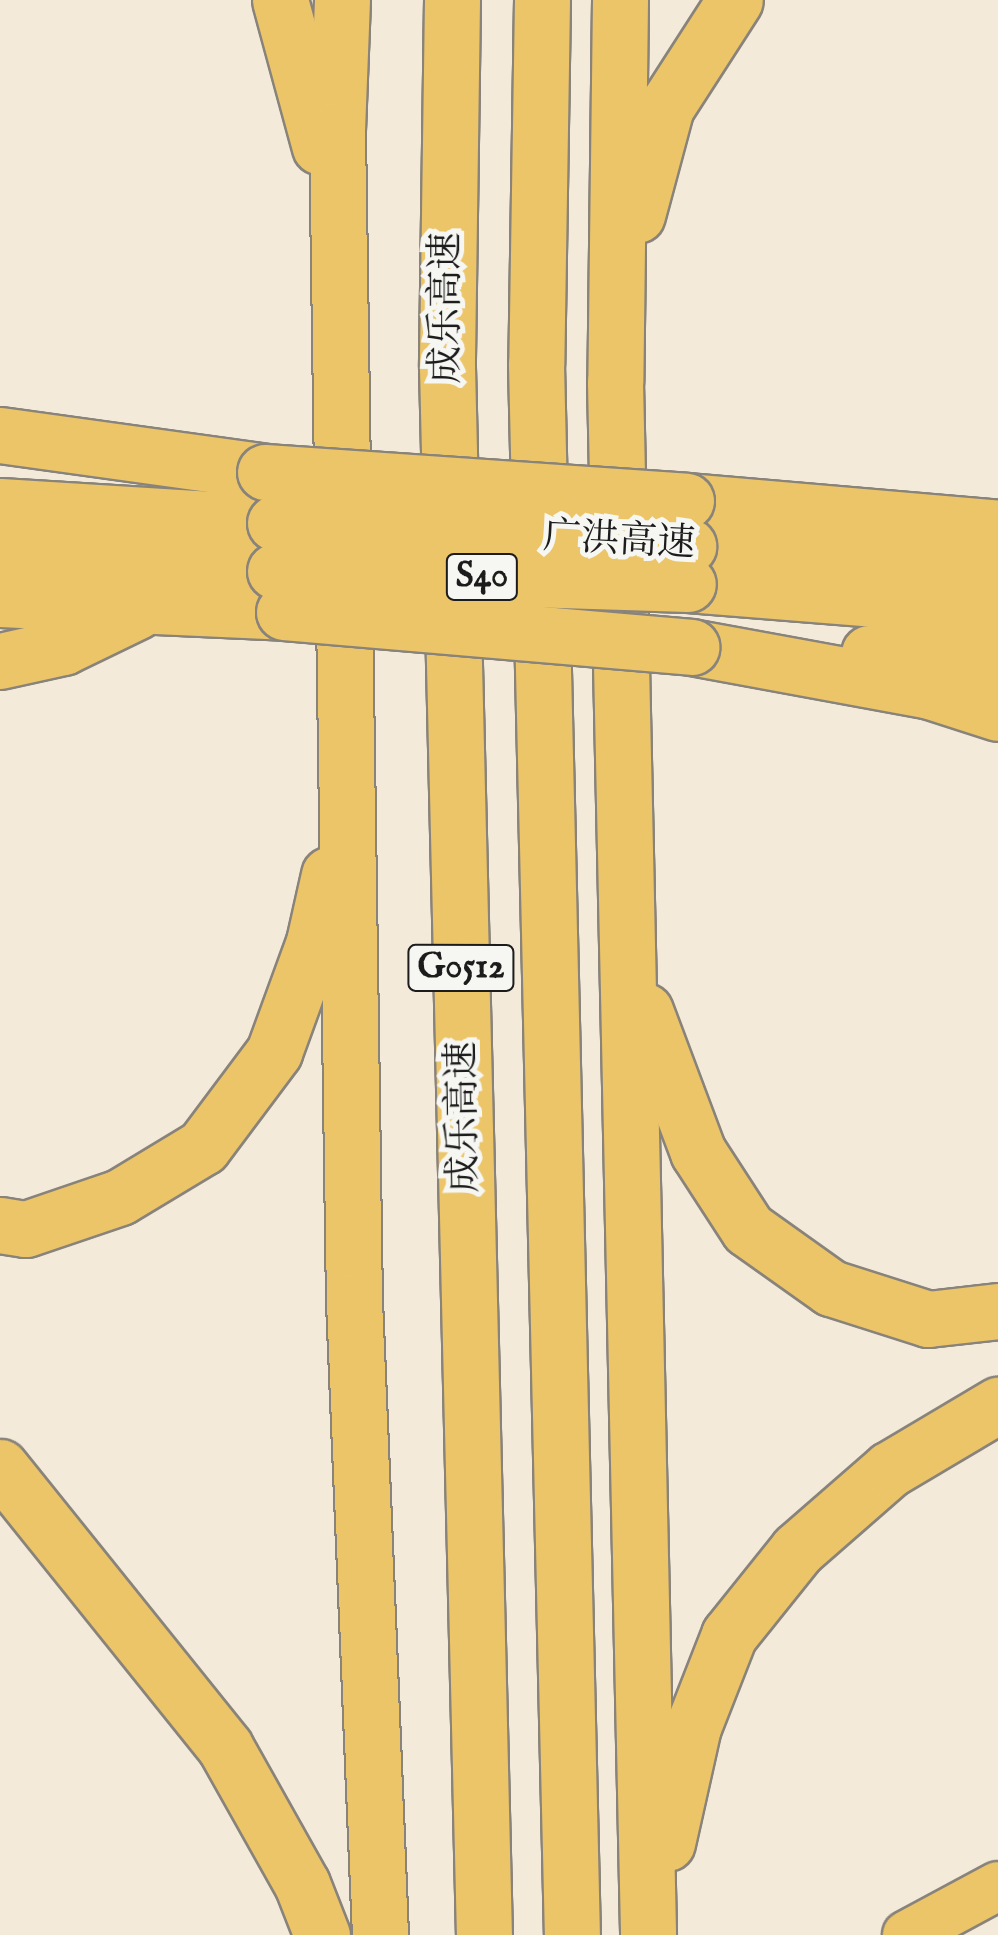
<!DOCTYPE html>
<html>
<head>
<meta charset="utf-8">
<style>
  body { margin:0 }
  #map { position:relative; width:998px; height:1935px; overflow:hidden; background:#f4eada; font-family:"IM FELL English","Noto Serif SC",serif }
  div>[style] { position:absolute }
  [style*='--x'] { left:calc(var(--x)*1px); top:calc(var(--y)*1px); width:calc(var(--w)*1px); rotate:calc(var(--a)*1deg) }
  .roads { filter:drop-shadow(2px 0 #88837b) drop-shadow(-2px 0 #88837b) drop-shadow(0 2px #88837b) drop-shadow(0 -2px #88837b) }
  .major>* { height:48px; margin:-24px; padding:0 24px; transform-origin:24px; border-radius:24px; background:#edc569 }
  .highway>* { height:55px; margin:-27.5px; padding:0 27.5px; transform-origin:27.5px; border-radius:27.5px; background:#edc569 }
  .bridges { filter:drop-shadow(2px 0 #88837b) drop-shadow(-2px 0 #88837b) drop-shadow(0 2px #88837b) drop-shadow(0 -2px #88837b) }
  .highway-bridge>* { height:55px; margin:-27.5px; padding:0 27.5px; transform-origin:27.5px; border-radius:27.5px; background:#edc569 }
  span { translate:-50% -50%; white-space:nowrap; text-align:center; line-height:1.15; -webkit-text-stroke:10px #f6f6f2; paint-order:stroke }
  .shield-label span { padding:2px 8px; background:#f6f6f2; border:2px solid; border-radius:8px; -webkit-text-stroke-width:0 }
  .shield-label { font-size:35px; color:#1c1c1c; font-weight:700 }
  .street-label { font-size:38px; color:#1c1c1c }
</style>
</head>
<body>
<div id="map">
  <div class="roads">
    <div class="major">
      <div style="--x:907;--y:1935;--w:103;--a:-28.3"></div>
    </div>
    <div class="highway">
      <div style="--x:280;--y:0;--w:152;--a:74.8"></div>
      <div style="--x:342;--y:0;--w:130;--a:92.2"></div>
      <div style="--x:337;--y:130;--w:1171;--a:89.17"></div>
      <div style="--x:354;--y:1301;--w:635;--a:87.65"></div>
      <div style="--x:452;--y:0;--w:367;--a:90.8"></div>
      <div style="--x:447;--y:367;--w:1568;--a:88.65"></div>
      <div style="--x:542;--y:0;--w:364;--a:90.9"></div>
      <div style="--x:536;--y:364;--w:1571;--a:88.69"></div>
      <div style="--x:620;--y:0;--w:382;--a:90.7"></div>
      <div style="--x:615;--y:382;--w:1553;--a:88.78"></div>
      <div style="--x:637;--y:215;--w:112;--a:-75"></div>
      <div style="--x:666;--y:107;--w:127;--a:-57.2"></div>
      <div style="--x:0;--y:435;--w:268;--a:7.9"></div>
      <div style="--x:686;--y:501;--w:313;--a:4.9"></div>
      <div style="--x:0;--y:506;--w:276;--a:3.5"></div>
      <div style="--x:688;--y:546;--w:311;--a:3.7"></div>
      <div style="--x:0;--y:555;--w:275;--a:3.3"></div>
      <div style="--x:688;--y:584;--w:311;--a:4.6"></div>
      <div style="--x:0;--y:599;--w:284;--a:2.6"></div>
      <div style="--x:691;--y:647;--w:243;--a:10.4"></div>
      <div style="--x:930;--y:691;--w:71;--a:17.9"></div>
      <div style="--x:869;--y:653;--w:129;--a:1.8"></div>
      <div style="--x:0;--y:661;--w:65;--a:-12.5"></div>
      <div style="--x:63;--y:647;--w:82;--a:-25.9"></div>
      <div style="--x:645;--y:1011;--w:151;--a:69.4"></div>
      <div style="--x:698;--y:1152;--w:92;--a:57"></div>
      <div style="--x:748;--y:1229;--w:102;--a:35.4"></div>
      <div style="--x:831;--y:1288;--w:102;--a:17.7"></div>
      <div style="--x:928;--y:1319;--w:70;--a:-6.5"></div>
      <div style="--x:0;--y:1225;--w:26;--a:9"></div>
      <div style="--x:26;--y:1229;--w:99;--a:-18.8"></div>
      <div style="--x:120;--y:1197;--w:97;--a:-31.1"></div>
      <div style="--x:203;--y:1147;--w:119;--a:-53.2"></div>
      <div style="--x:274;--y:1052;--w:117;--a:-70"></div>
      <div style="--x:314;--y:942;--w:69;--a:-77.4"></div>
      <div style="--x:0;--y:1467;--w:359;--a:51.2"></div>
      <div style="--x:225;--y:1747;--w:157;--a:60.7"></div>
      <div style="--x:302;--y:1884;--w:55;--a:68.6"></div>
      <div style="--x:667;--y:1843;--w:119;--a:-77.4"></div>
      <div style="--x:693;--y:1727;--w:99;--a:-68.6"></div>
      <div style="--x:729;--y:1635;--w:109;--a:-51.3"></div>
      <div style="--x:797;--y:1550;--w:123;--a:-41.1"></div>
      <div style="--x:890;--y:1469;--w:126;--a:-30.7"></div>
    </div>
  </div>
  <div class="bridges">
    <div class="highway-bridge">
      <div style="--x:265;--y:472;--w:422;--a:3.9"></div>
      <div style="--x:275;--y:523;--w:414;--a:3.2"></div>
      <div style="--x:275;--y:571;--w:413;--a:1.8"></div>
      <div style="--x:284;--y:612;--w:409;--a:4.9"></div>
    </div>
  </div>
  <div class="shield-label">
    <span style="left:482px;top:577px">S40</span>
    <span style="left:461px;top:968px">G0512</span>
  </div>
  <div class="street-label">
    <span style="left:448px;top:308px;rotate:-90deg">成乐高速</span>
    <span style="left:619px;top:542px;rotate:3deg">广洪高速</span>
    <span style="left:465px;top:1117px;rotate:-91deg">成乐高速</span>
  </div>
</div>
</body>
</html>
